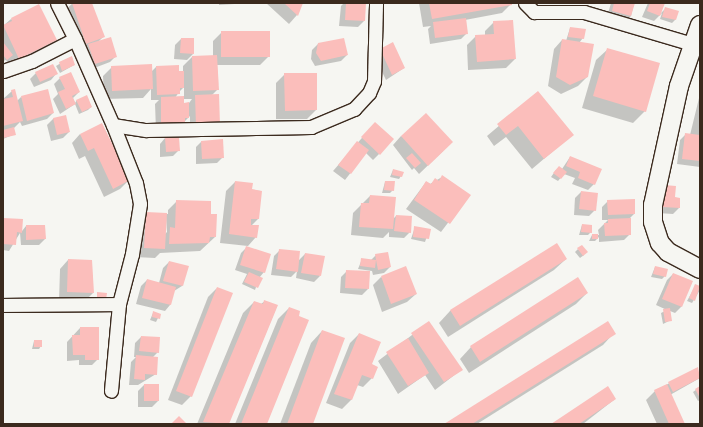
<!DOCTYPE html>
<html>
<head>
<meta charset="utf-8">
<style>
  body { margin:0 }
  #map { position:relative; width:703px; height:427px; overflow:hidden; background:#f6f6f2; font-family:"Balsamiq Sans",sans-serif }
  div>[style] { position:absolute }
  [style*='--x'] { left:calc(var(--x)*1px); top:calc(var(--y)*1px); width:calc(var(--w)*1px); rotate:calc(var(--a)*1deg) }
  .shadow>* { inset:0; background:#0003 }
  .building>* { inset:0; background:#fbbebb }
  .roads { filter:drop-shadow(1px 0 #3b2a1e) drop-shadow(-1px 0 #3b2a1e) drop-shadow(0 1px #3b2a1e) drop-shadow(0 -1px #3b2a1e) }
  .street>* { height:13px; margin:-6.5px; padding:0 6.5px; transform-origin:6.5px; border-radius:6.5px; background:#f6f6f2 }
  .secondary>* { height:18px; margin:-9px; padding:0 9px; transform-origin:9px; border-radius:9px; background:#f6f6f2 }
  span { translate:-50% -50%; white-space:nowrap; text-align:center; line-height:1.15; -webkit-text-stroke:3.5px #f6f6f2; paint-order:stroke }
  .frame { position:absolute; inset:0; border:4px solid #3b2a1e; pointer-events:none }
</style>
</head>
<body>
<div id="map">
  <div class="shadow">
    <div style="clip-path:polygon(73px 3px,91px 3px,103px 37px,98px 42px,116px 56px,110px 62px,89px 70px,63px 12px)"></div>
    <div style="clip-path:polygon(219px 3px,250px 3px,219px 5px)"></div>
    <div style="clip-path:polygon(266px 3px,302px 3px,297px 15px,289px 24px)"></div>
    <div style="clip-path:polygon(344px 3px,365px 3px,364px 21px,358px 27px,339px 26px,341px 6px)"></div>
    <div style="clip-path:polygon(419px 3px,511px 3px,511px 4px,502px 13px,465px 20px,467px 33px,461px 39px,430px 44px,428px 29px,431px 26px,423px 27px)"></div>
    <div style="clip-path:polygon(611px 3px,634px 3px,631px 16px,625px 22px,607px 17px)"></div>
    <div style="clip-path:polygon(648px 3px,664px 3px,660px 14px,666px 8px,677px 12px,675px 20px,672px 23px,660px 19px,662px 13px,654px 21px,642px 17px)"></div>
    <div style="clip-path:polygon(11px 19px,55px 40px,47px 49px,10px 67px,6px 60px,3px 61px,3px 26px)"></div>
    <div style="clip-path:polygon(494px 22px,515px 59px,506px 68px,468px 70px,467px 45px,476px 36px,485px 36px,485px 31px)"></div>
    <div style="clip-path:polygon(570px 28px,583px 38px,579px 43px,587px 77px,578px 86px,561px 94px,548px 86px,554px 49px,562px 40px,566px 41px)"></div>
    <div style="clip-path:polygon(evenodd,222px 32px,269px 56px,260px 65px,217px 65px,218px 89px,212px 95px,218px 95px,190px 131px,190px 116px,184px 122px,156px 131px,155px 104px,159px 100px,151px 100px,151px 89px,143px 98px,104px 99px,103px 76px,112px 67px,151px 72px,156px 67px,183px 72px,183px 66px,192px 57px,213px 57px,213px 41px,222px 32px,184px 87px,184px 97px,175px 98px,179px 92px,184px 87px,222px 32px,183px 99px,192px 99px,189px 103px,183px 104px,183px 99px)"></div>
    <div style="clip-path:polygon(181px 39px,193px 54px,187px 60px,174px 59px,175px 45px)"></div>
    <div style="clip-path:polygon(318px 44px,347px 55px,341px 61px,315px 66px,311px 59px,312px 50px)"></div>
    <div style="clip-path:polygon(608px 49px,645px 111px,633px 123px,582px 108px,596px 60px)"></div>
    <div style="clip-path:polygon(380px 50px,404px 68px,386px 80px,374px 55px)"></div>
    <div style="clip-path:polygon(71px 57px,74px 65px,60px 73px,56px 66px)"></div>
    <div style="clip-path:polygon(36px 73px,56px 74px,51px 80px,34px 87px,30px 79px)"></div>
    <div style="clip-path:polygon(285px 74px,316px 110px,307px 119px,276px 119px,276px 83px)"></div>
    <div style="clip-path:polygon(60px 78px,79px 92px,73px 98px,75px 103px,77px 100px,91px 107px,88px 110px,79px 114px,75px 104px,60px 114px,53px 99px,58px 94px,54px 84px)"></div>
    <div style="clip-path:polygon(12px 91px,17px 101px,21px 97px,53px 113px,47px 119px,22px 126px,20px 122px,13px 129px,15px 134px,3px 139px,3px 99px)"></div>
    <div style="clip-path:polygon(538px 93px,572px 135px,532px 169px,506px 137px,494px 146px,487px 136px)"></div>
    <div style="clip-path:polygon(700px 94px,700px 167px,677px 164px,680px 140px,686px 134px,690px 135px)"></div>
    <div style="clip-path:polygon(65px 116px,69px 132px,63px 138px,51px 141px,47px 125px,53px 119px)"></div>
    <div style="clip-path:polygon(375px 123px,379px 154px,373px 160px,366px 153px,345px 180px,333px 171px)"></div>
    <div style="clip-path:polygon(80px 134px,129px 180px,120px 189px,104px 197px,85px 156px,79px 159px,72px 143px)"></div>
    <div style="clip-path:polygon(401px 136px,443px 151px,419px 174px,414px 168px,412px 170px,393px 145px)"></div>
    <div style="clip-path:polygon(165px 138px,179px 150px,173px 156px,160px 157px,160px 144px)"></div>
    <div style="clip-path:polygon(202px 141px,223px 157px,217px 163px,196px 164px,196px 147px)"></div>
    <div style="clip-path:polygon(570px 157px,594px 184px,588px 190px,572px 184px,575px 178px,564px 174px,558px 181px,551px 177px,556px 170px,562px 169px)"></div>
    <div style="clip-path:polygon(393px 170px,401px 176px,399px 179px,390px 177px)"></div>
    <div style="clip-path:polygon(442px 177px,469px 195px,441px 232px,406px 209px,426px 182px,430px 184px)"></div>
    <div style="clip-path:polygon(235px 182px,251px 190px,261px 191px,258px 219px,251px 226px,256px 237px,248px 246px,220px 243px,226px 191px)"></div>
    <div style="clip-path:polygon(385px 182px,393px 190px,390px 193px,382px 193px)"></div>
    <div style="clip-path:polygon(581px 192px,595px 210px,589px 216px,574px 215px,575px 198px)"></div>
    <div style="clip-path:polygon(658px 192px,674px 198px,679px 208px,673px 214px,657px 213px)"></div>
    <div style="clip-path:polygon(370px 196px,393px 219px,396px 216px,410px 232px,404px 238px,389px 237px,389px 232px,383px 238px,351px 235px,353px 213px)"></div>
    <div style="clip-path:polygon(evenodd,177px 201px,210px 215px,215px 237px,200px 251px,160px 253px,155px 258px,135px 257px,137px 222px,146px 213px,168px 214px,168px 210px,177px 201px,166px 217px,167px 232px,165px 234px,166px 217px)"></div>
    <div style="clip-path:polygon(608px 201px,634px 214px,630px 218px,630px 234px,624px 240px,599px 242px,599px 237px,595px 241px,589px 241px,592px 235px,599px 235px,598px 230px,608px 220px,602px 220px,602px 207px)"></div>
    <div style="clip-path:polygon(3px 219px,22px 231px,26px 226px,45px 239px,39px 245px,21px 245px,20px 233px,9px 251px,3px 250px)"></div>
    <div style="clip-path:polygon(582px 225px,591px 232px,588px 235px,579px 235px)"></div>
    <div style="clip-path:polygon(415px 227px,429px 230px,425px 242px,411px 239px)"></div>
    <div style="clip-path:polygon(557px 245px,566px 259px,554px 270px,448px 337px,439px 323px,450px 311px)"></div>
    <div style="clip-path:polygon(247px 247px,264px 272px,259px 278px,255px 290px,242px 284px,247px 274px,235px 270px,241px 253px)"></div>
    <div style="clip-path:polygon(578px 249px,584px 255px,580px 258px,575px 252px)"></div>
    <div style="clip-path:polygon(280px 250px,298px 261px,305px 254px,320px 276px,314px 282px,296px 278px,297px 271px,291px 277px,271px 275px,274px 256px)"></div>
    <div style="clip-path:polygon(376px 255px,390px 267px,384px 273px,373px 275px,372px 271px,358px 269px,362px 259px,371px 260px)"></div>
    <div style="clip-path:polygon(68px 260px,93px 293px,84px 302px,59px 301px,60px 269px)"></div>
    <div style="clip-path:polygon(169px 262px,187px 267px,182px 286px,174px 291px,170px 305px,165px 311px,136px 304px,141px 286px,147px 280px,159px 283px,163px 268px)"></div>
    <div style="clip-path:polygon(655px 267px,665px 276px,662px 279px,651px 277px)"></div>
    <div style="clip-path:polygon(347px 271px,368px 289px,362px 295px,340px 293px,341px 277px)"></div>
    <div style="clip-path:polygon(673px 274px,692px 282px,681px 307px,675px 313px,670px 311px,671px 320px,663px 324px,661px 313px,667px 310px,656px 305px,667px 280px)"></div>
    <div style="clip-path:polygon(381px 277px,416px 294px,407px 302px,382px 312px,373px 285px)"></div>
    <div style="clip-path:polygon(696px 285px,700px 290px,692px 303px,687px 301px)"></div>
    <div style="clip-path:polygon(217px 288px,191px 396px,182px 405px,168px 400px,208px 297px)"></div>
    <div style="clip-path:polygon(587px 293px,576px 304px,469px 373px,460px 359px,471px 347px)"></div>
    <div style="clip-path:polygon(265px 301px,277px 306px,228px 424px,197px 424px,243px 313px,254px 302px,261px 304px)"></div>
    <div style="clip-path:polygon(289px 308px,266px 424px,235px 424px,278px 319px)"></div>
    <div style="clip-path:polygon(153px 313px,160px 314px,156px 322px,150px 320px)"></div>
    <div style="clip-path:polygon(429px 322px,461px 370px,435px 390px,425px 375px,398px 394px,378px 361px)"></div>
    <div style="clip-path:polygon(80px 328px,98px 359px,92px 365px,79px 365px,79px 360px,67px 361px,67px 342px)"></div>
    <div style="clip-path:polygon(322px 331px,312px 424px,280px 424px,311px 343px)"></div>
    <div style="clip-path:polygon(614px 333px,603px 345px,477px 424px,446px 424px)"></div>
    <div style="clip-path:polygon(359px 334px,371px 365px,372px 378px,363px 387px,357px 385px,351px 400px,342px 409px,326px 403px,350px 343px)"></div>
    <div style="clip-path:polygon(141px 337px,158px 352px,153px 357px,156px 374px,138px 385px,129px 385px,131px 362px,136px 357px,134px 357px,135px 343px)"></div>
    <div style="clip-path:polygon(34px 341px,41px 346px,39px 349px,32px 349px)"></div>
    <div style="clip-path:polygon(697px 368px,700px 378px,670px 395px,683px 424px,657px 424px,646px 400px,655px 391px)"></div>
    <div style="clip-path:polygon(144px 385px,158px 401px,152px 407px,138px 407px,138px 391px)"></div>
    <div style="clip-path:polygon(700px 387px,700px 400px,698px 401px,693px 392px)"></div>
    <div style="clip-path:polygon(615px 399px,583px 424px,553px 424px)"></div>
  </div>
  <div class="building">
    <div style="clip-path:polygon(72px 3px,92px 3px,105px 37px,86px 44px)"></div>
    <div style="clip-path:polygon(284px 3px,303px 3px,298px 16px)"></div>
    <div style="clip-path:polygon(346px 3px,366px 3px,365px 21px,345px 20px)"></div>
    <div style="clip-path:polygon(429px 3px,512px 3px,512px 5px,432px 19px)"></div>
    <div style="clip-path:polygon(614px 3px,635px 3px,631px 16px,612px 11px)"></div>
    <div style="clip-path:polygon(650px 3px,665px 3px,660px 16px,647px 11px)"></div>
    <div style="clip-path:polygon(39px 4px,57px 40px,19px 59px,3px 25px,12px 21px,11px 18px)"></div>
    <div style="clip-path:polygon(665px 7px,679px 11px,676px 20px,662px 17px)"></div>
    <div style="clip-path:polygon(466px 18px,468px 34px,435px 38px,433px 22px)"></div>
    <div style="clip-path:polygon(513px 20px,516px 59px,477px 62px,475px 35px,494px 34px,493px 21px)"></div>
    <div style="clip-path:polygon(570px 27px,586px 29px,584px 39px,568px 37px)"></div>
    <div style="clip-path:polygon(221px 31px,270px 31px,270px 57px,221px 57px)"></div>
    <div style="clip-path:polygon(111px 37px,117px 57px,95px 64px,88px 44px)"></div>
    <div style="clip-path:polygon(181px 38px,194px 38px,194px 54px,180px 53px)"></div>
    <div style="clip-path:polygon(344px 38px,348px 55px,321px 61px,316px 53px,318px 43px)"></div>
    <div style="clip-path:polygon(562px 39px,594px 44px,588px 77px,570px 85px,556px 77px)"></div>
    <div style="clip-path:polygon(3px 42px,13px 55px,7px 60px,3px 55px)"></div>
    <div style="clip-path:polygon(393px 42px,405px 68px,392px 75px,380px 49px)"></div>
    <div style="clip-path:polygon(607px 48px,660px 63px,646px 112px,593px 96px)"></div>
    <div style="clip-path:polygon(217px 55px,219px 90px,193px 91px,192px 56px)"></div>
    <div style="clip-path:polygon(72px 56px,75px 65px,62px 71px,59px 62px)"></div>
    <div style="clip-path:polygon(53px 64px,58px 74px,40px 82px,35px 72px)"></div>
    <div style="clip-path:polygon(152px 64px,153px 89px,112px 91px,111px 66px)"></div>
    <div style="clip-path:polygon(179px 65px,179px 71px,184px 71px,184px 88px,180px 88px,180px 94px,157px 95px,156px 66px)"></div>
    <div style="clip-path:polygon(71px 72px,80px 92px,72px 96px,76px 104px,66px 109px,58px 92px,65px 89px,59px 77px)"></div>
    <div style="clip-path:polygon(284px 73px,317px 73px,317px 110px,285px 111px)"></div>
    <div style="clip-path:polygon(15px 89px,23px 121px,3px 126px,3px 99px,13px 97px,11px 90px)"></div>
    <div style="clip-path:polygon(48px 89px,54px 113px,27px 121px,21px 96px)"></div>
    <div style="clip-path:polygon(538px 91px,574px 135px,544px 159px,518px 126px,506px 135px,497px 124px)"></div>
    <div style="clip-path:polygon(219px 94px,220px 125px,196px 126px,195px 95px)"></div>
    <div style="clip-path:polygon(87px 95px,92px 107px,82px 112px,76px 100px)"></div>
    <div style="clip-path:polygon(184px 96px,184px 103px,189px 102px,189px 118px,185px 118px,185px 124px,161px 125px,161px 97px)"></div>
    <div style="clip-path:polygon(426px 113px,453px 142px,428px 166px,401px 136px)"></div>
    <div style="clip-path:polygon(66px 115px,70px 132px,57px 135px,53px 118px)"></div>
    <div style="clip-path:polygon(375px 122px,394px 139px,380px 155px,361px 137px)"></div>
    <div style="clip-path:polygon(102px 123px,130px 180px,113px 189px,94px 148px,88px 151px,80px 134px)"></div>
    <div style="clip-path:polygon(14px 127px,16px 135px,3px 138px,3px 130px)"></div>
    <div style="clip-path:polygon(685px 133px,700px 135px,700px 161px,682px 159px)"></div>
    <div style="clip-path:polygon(165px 137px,179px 137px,180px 151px,166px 152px)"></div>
    <div style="clip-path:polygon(223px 139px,224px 158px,202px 159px,201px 141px)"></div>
    <div style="clip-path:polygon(357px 141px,369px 150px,351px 174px,338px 165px)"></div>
    <div style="clip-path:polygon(412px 153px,421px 163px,415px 168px,406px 158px)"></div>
    <div style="clip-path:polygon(570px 156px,602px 169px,595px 185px,578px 178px,580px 172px,566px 166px)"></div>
    <div style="clip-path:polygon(559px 166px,567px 172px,561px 179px,553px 173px)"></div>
    <div style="clip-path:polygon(393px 169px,404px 172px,402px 177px,392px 175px)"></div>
    <div style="clip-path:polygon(442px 175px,471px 195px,450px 224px,414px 200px,426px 181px,431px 184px,435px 178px,439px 181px)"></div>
    <div style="clip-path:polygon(235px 181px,253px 183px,252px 189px,262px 191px,259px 219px,251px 219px,251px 225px,259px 225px,257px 238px,229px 234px)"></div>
    <div style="clip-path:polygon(385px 181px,395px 181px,394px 191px,384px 190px)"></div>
    <div style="clip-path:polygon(664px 185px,676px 186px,675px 197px,680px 198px,680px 208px,662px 207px)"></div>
    <div style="clip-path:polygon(581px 191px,598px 193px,596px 211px,579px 209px)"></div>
    <div style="clip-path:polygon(370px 195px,396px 197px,393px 229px,359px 227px,361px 203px,369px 203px)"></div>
    <div style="clip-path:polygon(635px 199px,635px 214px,608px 215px,607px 200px)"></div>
    <div style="clip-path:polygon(176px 200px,211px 201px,211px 214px,217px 214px,216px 237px,210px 237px,209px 243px,169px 244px,170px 227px,175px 228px)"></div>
    <div style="clip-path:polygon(146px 212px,167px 213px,165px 249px,144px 248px)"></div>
    <div style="clip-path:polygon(396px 215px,412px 216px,411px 233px,394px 231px)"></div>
    <div style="clip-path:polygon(3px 218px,23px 219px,22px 233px,17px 232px,16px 245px,3px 244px)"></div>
    <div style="clip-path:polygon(631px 218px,631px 235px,605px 236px,604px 223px,608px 223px,608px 219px)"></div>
    <div style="clip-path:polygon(582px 224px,592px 225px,592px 233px,581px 232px)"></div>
    <div style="clip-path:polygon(26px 225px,45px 225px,46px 239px,26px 240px)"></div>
    <div style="clip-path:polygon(414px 226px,431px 229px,429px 239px,413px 237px)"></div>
    <div style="clip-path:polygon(592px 234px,598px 234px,598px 239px,592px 239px)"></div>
    <div style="clip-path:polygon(557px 243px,567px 259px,460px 326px,450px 310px)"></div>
    <div style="clip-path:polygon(582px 245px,588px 252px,583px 256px,577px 248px)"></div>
    <div style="clip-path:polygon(246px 246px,271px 254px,265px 273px,240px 265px)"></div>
    <div style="clip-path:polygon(279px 249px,300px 251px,298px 272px,276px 269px)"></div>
    <div style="clip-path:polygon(388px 252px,391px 267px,378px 270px,376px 260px,375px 268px,360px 266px,361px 258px,376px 260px,375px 254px)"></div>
    <div style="clip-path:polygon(305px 253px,325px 256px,321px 276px,301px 273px)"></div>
    <div style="clip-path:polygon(68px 259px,92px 260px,94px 293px,67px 292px)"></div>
    <div style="clip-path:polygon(169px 261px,189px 266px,183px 286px,163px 281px)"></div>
    <div style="clip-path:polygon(406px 266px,417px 294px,391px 304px,381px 276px)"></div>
    <div style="clip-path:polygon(655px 266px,668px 269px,666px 277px,653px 274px)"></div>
    <div style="clip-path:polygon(346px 270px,370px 271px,369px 289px,345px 288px)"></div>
    <div style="clip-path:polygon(249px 272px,263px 278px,258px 288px,244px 282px)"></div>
    <div style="clip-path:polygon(673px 273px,693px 281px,682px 307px,662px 299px)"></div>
    <div style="clip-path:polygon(578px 277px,588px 293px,480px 362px,470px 346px)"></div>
    <div style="clip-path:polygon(147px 279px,176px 287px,171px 305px,142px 298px)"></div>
    <div style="clip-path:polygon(695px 284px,700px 286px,695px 301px,689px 298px)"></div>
    <div style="clip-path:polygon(217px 287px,233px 293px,192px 397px,176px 391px)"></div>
    <div style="clip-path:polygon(97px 292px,107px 293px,106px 300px,97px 299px)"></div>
    <div style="clip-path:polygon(264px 300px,278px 305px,229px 424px,203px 422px,254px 301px,263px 304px)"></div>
    <div style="clip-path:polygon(289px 307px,300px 311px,299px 316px,309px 320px,267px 424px,241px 424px)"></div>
    <div style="clip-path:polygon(670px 308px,672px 321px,665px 322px,663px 309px)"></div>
    <div style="clip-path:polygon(153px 311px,161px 314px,160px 319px,152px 317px)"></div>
    <div style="clip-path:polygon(429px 321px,463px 370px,444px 382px,411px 333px)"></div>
    <div style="clip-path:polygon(608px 321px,616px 334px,472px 424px,444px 424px)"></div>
    <div style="clip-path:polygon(80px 327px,99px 327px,99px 360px,85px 360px,85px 355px,73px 355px,72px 335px,80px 335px)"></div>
    <div style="clip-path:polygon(322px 330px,345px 338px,313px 424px,287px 424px)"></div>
    <div style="clip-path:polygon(359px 333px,381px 342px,372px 364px,378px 367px,373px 379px,362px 375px,352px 400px,334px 394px)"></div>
    <div style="clip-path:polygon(141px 336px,160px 337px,159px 353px,139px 351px)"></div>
    <div style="clip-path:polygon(408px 338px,429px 373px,408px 386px,386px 352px)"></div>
    <div style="clip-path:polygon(34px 340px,42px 340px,42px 347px,34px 347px)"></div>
    <div style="clip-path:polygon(136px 355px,158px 357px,157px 375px,145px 374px,145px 380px,134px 379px)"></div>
    <div style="clip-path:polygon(698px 367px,700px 378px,673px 392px,668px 382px)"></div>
    <div style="clip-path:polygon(144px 384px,159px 384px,159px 401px,144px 401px)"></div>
    <div style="clip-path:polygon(667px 384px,685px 424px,669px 424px,654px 390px)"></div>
    <div style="clip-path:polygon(608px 386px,616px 399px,579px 424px,551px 424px)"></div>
    <div style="clip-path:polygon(700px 386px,700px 398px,695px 389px)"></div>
    <div style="clip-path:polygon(179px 416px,187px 424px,171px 424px)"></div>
  </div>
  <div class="roads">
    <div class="street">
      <div style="--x:525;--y:3;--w:13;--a:45"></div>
      <div style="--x:534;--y:12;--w:50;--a:0"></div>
      <div style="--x:584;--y:12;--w:113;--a:16.5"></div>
      <div style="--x:75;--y:39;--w:94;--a:66.2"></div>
      <div style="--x:113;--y:125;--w:62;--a:68.4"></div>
      <div style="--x:136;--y:183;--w:21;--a:79"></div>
      <div style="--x:140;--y:204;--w:51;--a:99.1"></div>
      <div style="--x:132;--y:254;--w:52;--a:104.6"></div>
      <div style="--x:119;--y:304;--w:87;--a:95.3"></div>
      <div style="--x:3;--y:71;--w:31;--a:-19"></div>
      <div style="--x:32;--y:61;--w:48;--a:-27.1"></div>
      <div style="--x:75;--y:39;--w:40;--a:-116.6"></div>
      <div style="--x:113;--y:125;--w:33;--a:9"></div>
      <div style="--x:146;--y:130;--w:165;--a:-1"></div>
      <div style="--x:311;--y:127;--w:47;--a:-22.7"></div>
      <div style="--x:354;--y:109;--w:22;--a:-47"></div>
      <div style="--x:369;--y:93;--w:13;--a:-67"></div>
      <div style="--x:374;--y:81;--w:78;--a:-88.5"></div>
      <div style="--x:3;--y:305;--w:116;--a:-0.5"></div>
    </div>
    <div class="secondary">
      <div style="--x:700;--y:25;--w:65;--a:109"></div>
      <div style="--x:679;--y:86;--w:122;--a:102.3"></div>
      <div style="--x:653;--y:205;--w:17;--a:90"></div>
      <div style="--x:653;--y:222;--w:22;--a:72"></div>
      <div style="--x:660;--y:243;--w:12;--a:48"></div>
      <div style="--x:668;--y:252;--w:36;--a:28"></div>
    </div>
  </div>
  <div class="frame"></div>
</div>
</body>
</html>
